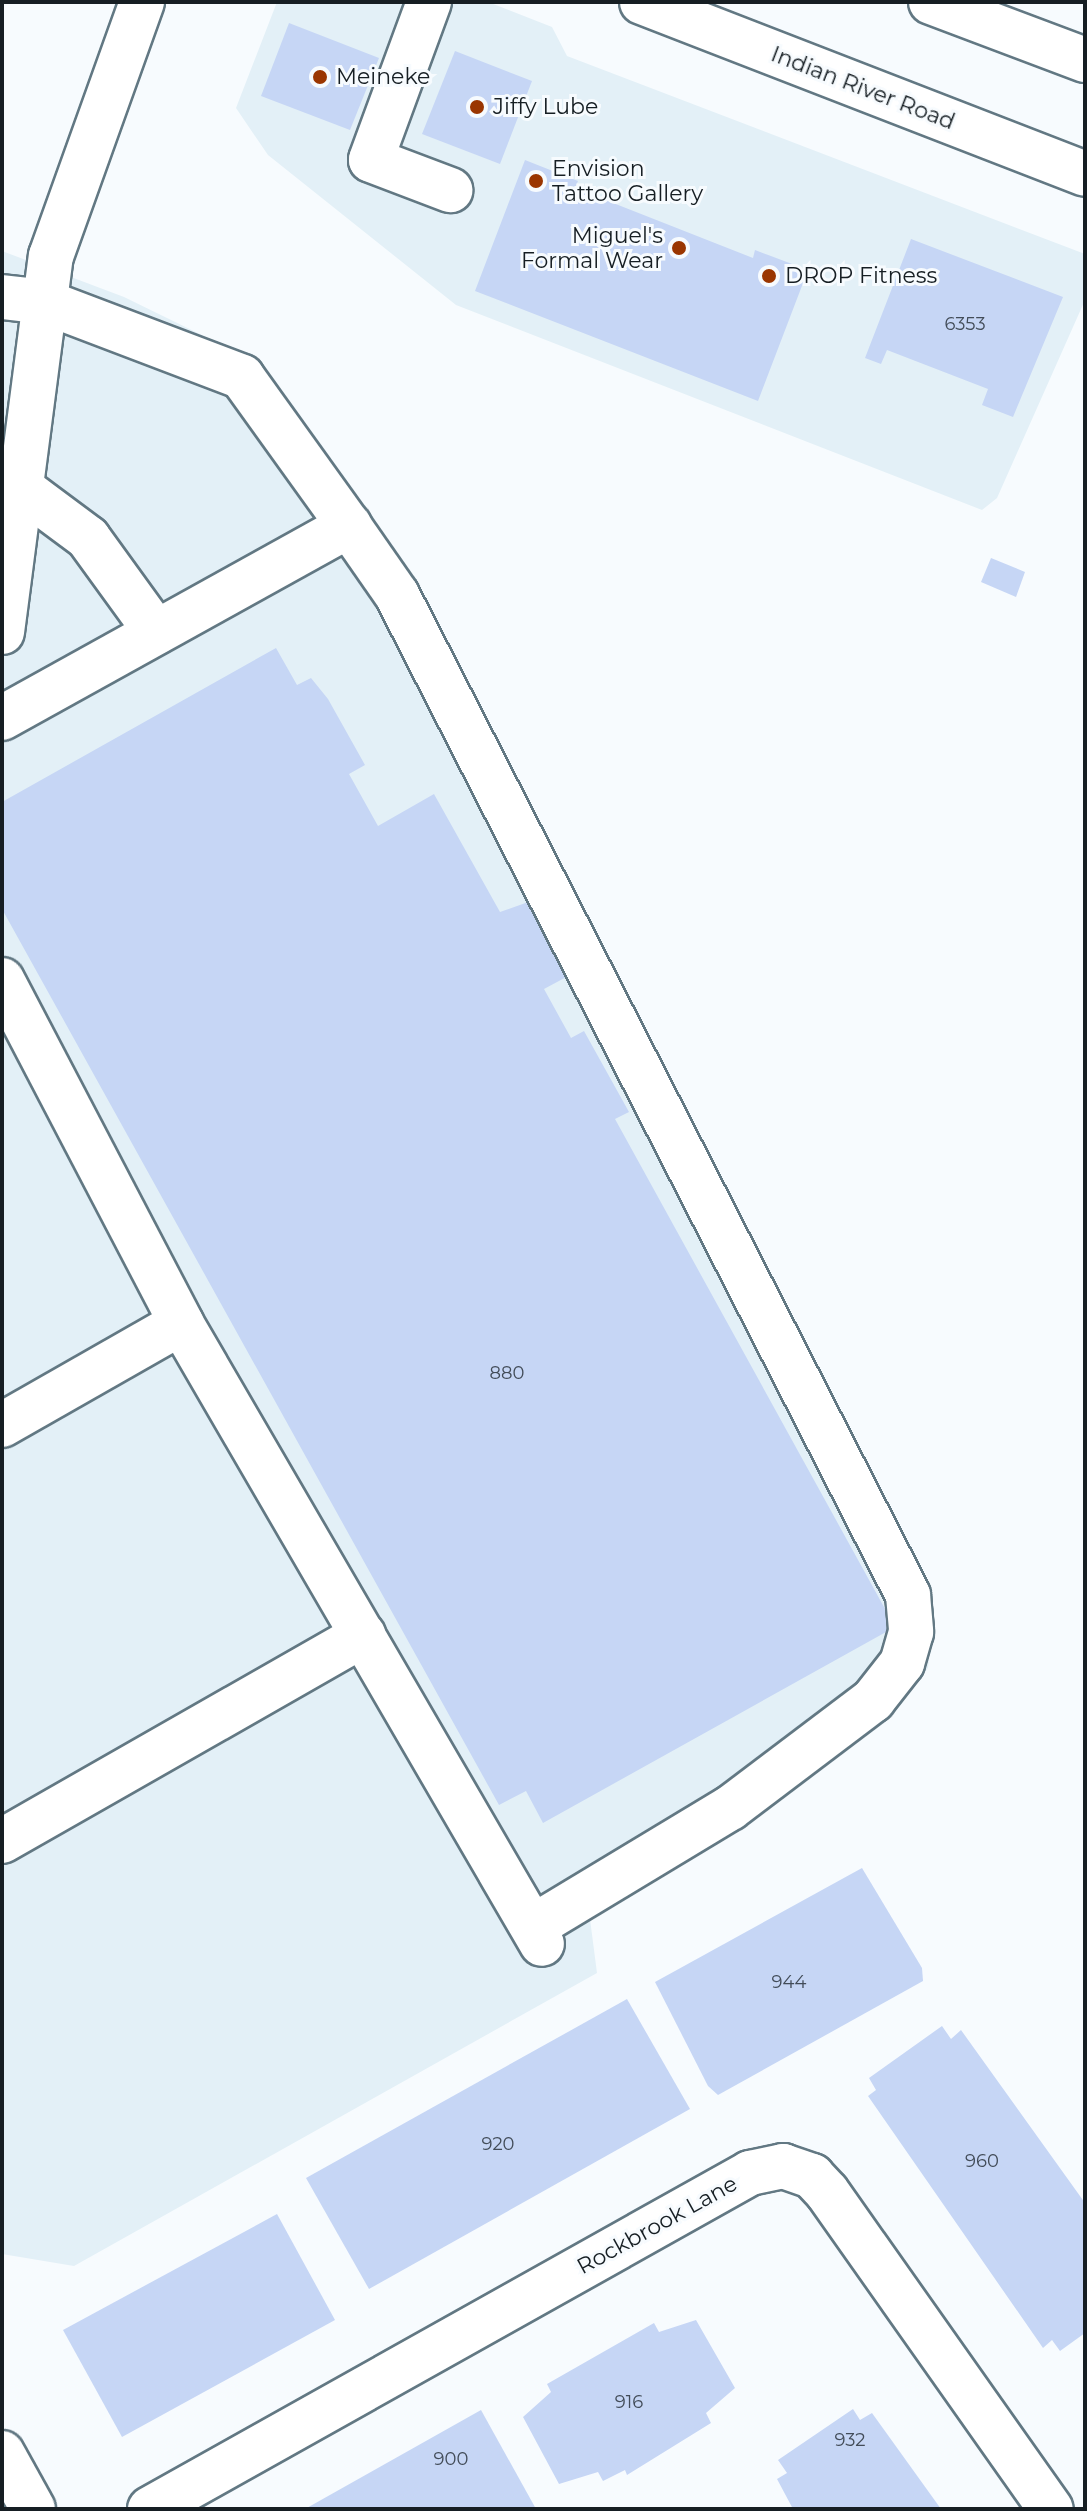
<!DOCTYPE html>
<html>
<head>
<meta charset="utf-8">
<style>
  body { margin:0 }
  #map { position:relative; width:1087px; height:2511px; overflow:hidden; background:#f7fbfe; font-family:Montserrat,sans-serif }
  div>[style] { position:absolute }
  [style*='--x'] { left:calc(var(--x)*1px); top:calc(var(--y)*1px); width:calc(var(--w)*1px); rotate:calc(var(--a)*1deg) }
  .built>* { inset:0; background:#e3f0f7 }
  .building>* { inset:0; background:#c6d6f5 }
  .roads { filter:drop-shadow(2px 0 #627883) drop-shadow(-2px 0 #627883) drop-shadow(0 2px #627883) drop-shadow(0 -2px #627883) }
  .minor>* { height:44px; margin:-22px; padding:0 22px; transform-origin:22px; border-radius:22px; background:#fff }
  .major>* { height:44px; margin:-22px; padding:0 22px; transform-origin:22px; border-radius:22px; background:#fff }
  .dots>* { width:22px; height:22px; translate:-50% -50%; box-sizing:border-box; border:4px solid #f7fbfe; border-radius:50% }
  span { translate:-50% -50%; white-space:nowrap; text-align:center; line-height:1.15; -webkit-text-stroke:6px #f7fbfe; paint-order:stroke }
  .number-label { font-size:18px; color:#424c58 }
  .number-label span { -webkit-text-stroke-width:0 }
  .poi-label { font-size:22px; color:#161e23 }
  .left { translate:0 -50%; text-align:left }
  .right { translate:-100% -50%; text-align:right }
  .street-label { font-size:22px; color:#161e23 }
  .frame { position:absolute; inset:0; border:4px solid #161e23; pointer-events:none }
</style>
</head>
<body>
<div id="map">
  <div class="built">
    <div style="clip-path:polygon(277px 2px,488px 2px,552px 27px,567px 56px,1085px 254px,1085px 300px,997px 498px,982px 510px,456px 305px,268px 155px,236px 108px)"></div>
    <div style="clip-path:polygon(2px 251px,124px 297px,261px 364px,368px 514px,934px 1609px,928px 1668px,897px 1708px,590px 1919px,597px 1973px,74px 2266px,2px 2254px)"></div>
  </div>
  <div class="building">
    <div style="clip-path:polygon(289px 23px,379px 58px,350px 130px,261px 96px)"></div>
    <div style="clip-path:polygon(455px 51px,532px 81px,500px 164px,422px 134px)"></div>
    <div style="clip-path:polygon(525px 160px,578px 181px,575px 188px,753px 258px,755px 250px,808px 270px,758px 401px,475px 291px)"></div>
    <div style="clip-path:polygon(911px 239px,1063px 297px,1013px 417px,982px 405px,988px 389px,887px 350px,881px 364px,865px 358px)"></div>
    <div style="clip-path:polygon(991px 558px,1025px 572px,1016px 597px,981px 582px)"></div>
    <div style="clip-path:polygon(276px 648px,297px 685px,311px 678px,328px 699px,365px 765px,349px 774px,378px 826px,434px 794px,500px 912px,545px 896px,585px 967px,544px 989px,571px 1038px,584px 1031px,629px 1112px,615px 1119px,895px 1627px,543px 1823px,526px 1791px,499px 1805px,2px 909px,2px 802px)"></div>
    <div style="clip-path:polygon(862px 1868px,922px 1968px,923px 1981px,718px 2095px,708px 2086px,655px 1982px)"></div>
    <div style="clip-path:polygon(627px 1999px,690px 2109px,369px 2289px,306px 2178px)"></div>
    <div style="clip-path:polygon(942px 2026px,951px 2039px,961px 2030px,1085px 2203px,1085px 2333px,1060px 2351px,1052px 2340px,1043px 2348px,868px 2096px,876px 2090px,869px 2078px)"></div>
    <div style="clip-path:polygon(277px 2214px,335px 2320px,122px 2437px,63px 2330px)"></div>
    <div style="clip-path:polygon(696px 2320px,735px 2388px,706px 2413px,711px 2423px,627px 2475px,625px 2470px,603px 2481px,598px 2472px,559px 2484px,523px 2417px,551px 2392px,547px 2384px,654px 2323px,659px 2332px)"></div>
    <div style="clip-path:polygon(853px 2409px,860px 2420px,872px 2413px,941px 2509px,793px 2509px,777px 2479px,787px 2473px,778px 2460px)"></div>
    <div style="clip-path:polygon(481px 2410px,536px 2509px,305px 2509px)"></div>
  </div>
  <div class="roads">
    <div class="minor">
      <div style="--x:429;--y:2;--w:168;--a:110.2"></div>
      <div style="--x:371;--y:160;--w:85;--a:20.8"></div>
      <div style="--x:2;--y:297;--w:43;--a:6.6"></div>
      <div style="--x:45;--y:302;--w:211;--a:20.8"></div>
      <div style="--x:242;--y:377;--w:183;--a:54.3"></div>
      <div style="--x:349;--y:526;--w:84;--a:55.2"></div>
      <div style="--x:397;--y:595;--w:1123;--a:62.93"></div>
      <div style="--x:908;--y:1595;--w:37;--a:85"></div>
      <div style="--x:911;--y:1632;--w:32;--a:106"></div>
      <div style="--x:902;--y:1663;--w:47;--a:128.1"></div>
      <div style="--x:873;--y:1700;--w:179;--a:142.9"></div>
      <div style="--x:730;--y:1808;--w:230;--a:148.9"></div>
      <div style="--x:21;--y:488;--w:84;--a:36.7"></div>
      <div style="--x:88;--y:538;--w:116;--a:54.1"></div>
      <div style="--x:2;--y:632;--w:379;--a:-82.6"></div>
      <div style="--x:51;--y:256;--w:270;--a:-70.3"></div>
      <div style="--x:2;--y:718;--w:397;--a:-29"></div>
      <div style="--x:2;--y:980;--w:387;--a:62.4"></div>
      <div style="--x:181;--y:1323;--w:718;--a:59.83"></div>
      <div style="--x:2;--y:1425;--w:206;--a:-29.7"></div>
      <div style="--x:2;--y:1841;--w:416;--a:-29.7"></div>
      <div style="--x:2;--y:2453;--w:64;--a:61"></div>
      <div style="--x:150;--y:2509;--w:688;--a:-29.25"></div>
      <div style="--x:750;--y:2173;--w:34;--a:-12"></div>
      <div style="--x:783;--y:2166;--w:31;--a:19"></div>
      <div style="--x:812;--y:2176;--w:22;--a:47"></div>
      <div style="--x:827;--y:2192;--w:388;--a:54.8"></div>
    </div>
    <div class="major">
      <div style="--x:642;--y:2;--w:475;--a:21.2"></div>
      <div style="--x:931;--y:2;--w:165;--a:20.6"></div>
    </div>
  </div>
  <div class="dots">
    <div style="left:320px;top:77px;background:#9a3601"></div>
    <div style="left:477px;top:107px;background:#9a3601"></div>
    <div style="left:536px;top:181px;background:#9a3601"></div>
    <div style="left:679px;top:248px;background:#9a3601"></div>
    <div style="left:769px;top:276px;background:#9a3601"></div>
  </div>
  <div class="number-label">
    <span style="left:965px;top:324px">6353</span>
    <span style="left:507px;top:1373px">880</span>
    <span style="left:789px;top:1982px">944</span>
    <span style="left:498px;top:2144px">920</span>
    <span style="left:982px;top:2161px">960</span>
    <span style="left:629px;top:2402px">916</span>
    <span style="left:850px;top:2440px">932</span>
    <span style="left:451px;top:2459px">900</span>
  </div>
  <div class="poi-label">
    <span class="left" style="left:336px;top:77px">Meineke</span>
    <span class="left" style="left:493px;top:107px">Jiffy Lube</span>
    <span class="left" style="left:552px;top:181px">Envision<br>Tattoo Gallery</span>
    <span class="right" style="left:663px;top:248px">Miguel's<br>Formal Wear</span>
    <span class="left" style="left:785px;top:276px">DROP Fitness</span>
  </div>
  <div class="street-label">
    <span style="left:863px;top:88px;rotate:21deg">Indian River Road</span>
    <span style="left:657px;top:2225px;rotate:-29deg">Rockbrook Lane</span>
  </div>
  <div class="frame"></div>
</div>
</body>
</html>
